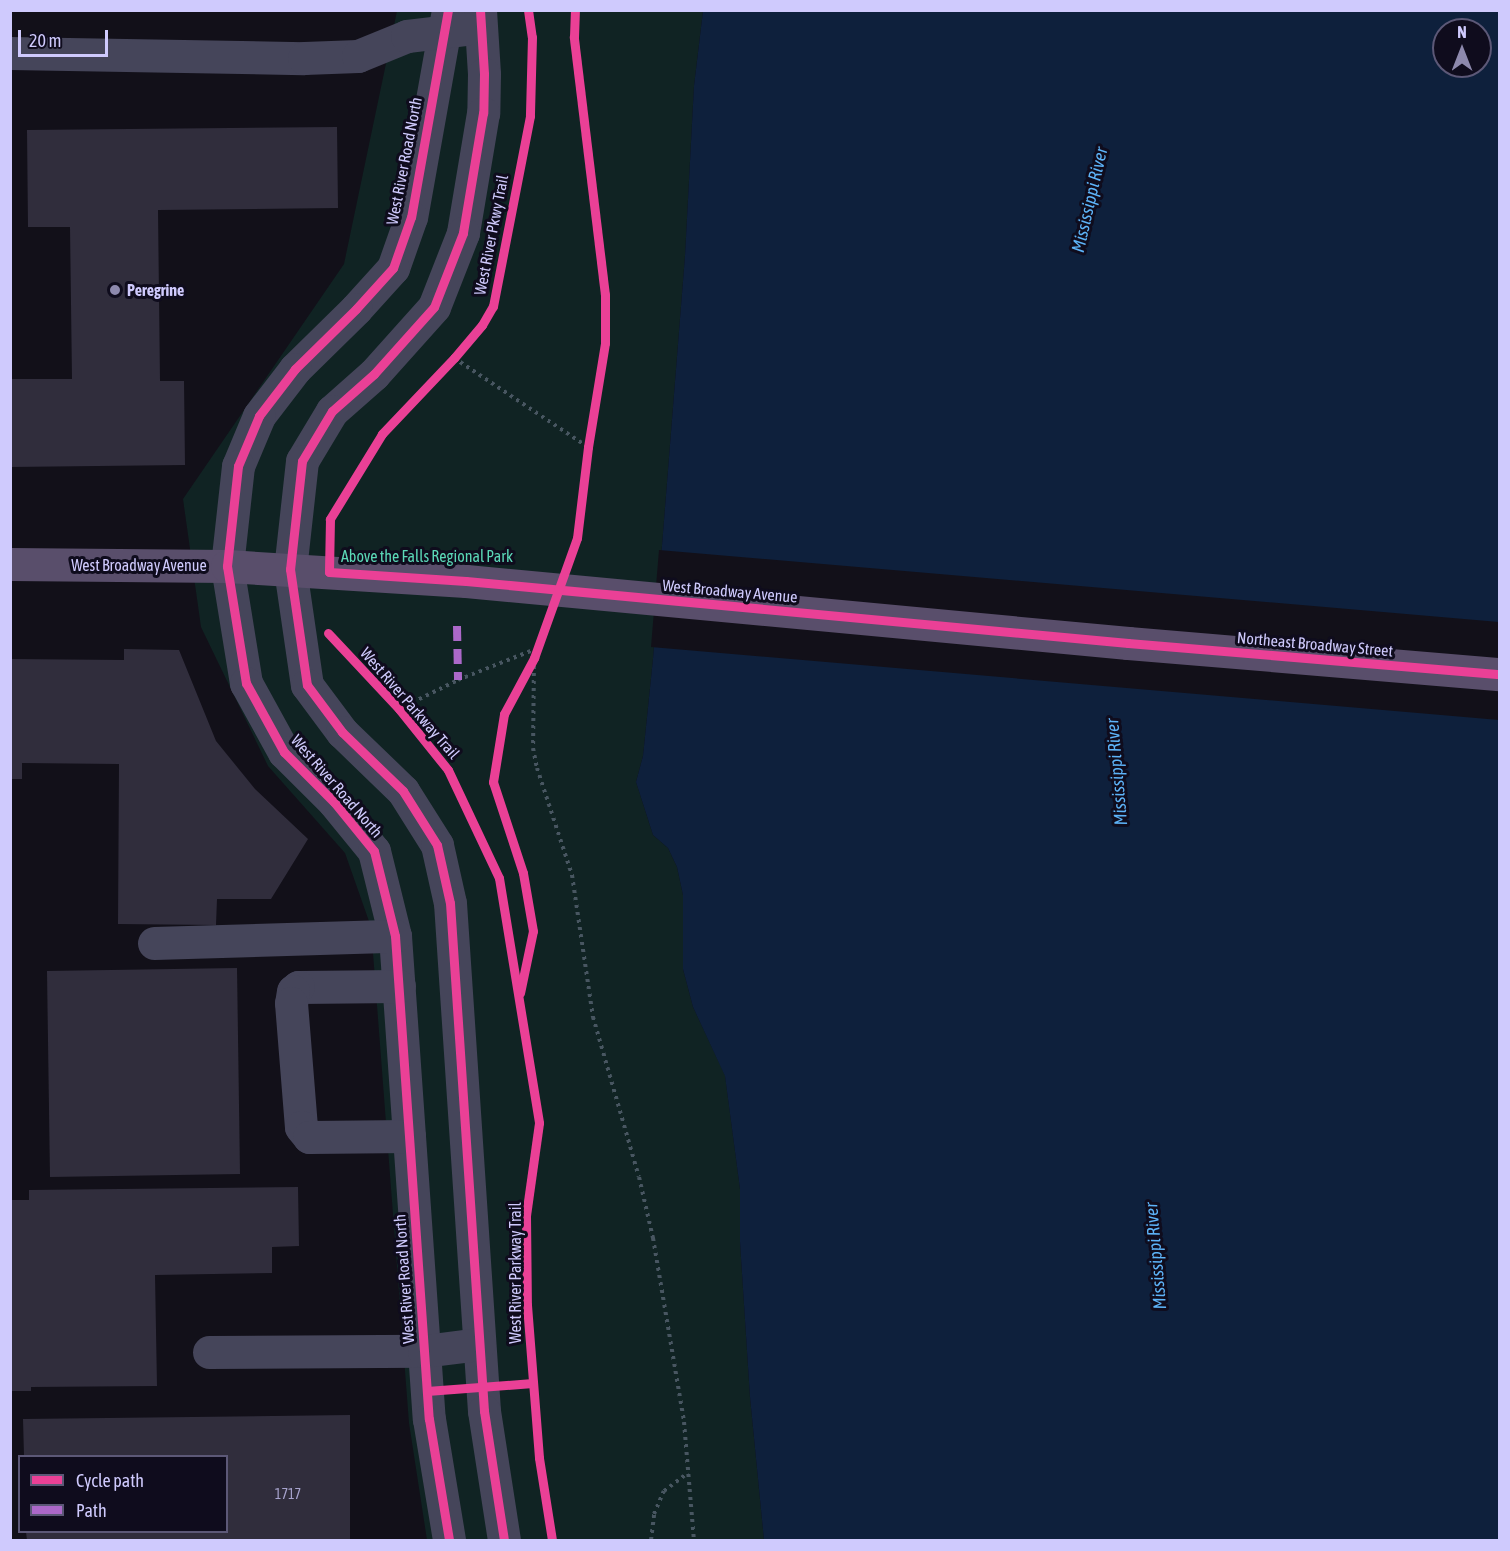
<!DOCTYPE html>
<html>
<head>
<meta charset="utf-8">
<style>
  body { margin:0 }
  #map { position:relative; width:1510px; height:1551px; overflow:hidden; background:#121019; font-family:"Asap Condensed",sans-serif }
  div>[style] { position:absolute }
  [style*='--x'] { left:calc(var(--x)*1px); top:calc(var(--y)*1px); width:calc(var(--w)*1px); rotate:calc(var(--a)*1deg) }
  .green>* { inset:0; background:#102323 }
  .water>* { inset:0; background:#0e203c }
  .pier>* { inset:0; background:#121019 }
  .building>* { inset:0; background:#302d3c }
  .path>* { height:4px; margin-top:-2px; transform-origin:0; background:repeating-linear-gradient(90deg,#485661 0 3px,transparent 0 7.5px) }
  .minor>* { height:33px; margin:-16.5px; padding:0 16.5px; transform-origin:16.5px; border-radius:16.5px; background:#45455a }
  .major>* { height:33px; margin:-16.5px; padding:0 16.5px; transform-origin:16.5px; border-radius:16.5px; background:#594e6b }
  .quiet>* { height:8px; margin-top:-4px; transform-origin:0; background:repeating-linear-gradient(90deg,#ac68c9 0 15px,transparent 0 23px) }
  .cycleway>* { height:9px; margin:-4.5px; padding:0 4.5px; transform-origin:4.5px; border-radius:4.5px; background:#ea4096 }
  .dots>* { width:16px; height:16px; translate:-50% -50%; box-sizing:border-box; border:3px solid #0f0c1d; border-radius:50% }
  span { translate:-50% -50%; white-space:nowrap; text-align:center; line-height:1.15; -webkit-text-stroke:6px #0f0c1d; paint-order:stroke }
  .number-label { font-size:14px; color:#a7a3cd }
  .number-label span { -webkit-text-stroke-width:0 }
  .street-label { font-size:16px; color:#cfcafd }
  .poi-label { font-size:16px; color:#cfcafd; font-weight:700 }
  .left { translate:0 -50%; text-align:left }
  .park-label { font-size:16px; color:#5bd8b7 }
  .water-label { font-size:18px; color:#5db3f8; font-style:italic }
  .frame { position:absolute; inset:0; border:12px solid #cfcafd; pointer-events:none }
  .legend { position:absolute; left:18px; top:1455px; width:210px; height:78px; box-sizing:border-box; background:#0f0c1d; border:2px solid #5c5877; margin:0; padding:8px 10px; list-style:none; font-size:18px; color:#cfcafd }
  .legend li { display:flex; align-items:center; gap:12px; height:30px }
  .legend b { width:30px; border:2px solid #5c5877 }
  .north { position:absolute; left:1432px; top:18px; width:60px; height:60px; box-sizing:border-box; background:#0f0c1d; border:2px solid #5c5877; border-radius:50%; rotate:0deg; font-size:16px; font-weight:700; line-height:24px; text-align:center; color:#cfcafd }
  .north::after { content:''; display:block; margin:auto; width:21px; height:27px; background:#8d89ad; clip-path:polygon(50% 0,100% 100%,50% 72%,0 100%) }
  .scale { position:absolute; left:18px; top:30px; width:90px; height:27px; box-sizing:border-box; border:3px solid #cfcafd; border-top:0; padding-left:8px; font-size:18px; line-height:21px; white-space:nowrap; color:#cfcafd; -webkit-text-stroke:4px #0f0c1d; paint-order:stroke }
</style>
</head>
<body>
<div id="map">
  <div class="green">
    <div style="clip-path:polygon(397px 11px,703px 11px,694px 86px,685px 256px,653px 659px,643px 756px,636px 782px,653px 835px,668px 848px,677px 867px,683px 895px,683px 969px,693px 1007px,725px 1075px,740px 1189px,740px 1242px,750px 1397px,764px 1540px,427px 1540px,409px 1423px,371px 927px,345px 853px,268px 766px,201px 627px,183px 499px,344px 264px)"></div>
  </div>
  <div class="water">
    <div style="clip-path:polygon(evenodd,703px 11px,1499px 11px,1499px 1540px,764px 1540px,750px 1397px,740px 1242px,740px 1189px,725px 1076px,693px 1007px,683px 969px,683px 895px,677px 867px,668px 848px,653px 835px,636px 782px,643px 756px,653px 659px,685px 256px,694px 86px,703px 11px,1444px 30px,1480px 30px,1480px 66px,1444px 66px,1444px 30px)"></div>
  </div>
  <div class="pier">
    <div style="clip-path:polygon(659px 550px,1499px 622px,1499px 720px,651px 647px)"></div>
  </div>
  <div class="building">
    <div style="clip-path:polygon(337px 127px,338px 208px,158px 210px,160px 381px,184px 381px,185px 465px,10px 467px,10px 379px,72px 379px,70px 227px,28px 227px,27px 130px)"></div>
    <div style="clip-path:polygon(124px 649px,179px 650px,216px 741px,255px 789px,308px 839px,271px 899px,217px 899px,216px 925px,118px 924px,119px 764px,22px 763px,22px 779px,10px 779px,10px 659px,124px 660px)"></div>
    <div style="clip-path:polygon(237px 968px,240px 1174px,50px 1177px,47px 971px)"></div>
    <div style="clip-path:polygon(298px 1187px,299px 1246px,272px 1247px,272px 1273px,155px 1275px,157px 1386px,31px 1387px,31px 1391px,10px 1391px,10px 1200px,29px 1200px,29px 1190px)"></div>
    <div style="clip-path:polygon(350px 1415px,350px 1540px,27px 1540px,26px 1532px,226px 1532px,226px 1456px,24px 1456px,23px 1419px)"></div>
  </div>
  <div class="path">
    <div style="--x:454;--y:358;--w:161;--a:33.6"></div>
    <div style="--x:534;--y:658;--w:90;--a:90.6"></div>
    <div style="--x:533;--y:748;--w:20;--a:79"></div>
    <div style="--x:537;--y:768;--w:113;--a:71.9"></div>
    <div style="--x:572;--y:875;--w:144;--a:81.6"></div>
    <div style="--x:593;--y:1017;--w:166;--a:74"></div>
    <div style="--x:639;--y:1177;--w:63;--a:77.1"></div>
    <div style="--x:653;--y:1238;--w:187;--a:80.4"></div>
    <div style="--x:684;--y:1422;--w:118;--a:85.2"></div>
    <div style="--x:399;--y:709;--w:66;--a:-26.2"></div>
    <div style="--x:458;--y:680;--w:86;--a:-21.8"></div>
    <div style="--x:651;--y:1540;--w:26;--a:-83"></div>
    <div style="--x:654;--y:1514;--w:25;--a:-67"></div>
    <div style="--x:664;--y:1491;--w:30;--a:-37"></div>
  </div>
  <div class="minor">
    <div style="--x:448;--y:10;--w:210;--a:100.1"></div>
    <div style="--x:411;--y:217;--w:54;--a:109.4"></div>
    <div style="--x:393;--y:268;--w:55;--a:132.1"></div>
    <div style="--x:356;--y:309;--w:86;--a:135.5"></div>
    <div style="--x:295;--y:369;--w:59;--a:127.5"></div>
    <div style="--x:259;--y:416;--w:54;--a:112.8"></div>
    <div style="--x:238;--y:466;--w:101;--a:96.3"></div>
    <div style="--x:227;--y:566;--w:119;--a:80.8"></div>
    <div style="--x:246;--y:683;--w:79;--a:61.2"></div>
    <div style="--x:284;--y:752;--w:71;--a:45"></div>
    <div style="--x:334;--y:802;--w:63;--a:50.8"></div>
    <div style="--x:374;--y:851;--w:88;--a:76.1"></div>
    <div style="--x:395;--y:936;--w:484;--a:86"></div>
    <div style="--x:429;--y:1419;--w:123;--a:80.6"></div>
    <div style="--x:480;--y:10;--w:64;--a:86.4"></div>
    <div style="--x:484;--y:74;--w:39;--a:91"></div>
    <div style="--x:483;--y:113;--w:122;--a:99.5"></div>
    <div style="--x:463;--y:233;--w:79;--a:111.4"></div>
    <div style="--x:434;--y:307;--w:90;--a:131.8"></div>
    <div style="--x:374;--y:374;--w:56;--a:138.6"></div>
    <div style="--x:332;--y:411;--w:58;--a:121"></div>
    <div style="--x:302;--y:461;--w:109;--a:96.3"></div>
    <div style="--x:290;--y:569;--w:117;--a:81.7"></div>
    <div style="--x:307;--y:685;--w:59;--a:53.3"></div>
    <div style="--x:342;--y:732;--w:85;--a:44"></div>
    <div style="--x:403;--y:791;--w:64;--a:57.8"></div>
    <div style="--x:437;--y:845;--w:59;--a:77.4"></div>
    <div style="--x:450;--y:903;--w:509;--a:86.17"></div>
    <div style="--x:484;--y:1411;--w:131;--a:81.2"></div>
    <div style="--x:10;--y:53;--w:294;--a:1"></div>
    <div style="--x:304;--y:58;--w:54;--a:-2.1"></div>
    <div style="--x:358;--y:56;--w:53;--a:-22.2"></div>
    <div style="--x:407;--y:36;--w:58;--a:-6.9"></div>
    <div style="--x:154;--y:943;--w:241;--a:-1.7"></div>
    <div style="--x:399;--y:986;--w:101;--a:179.4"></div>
    <div style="--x:298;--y:987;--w:6;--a:141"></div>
    <div style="--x:293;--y:991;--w:12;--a:99"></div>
    <div style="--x:291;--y:1003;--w:124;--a:85.4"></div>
    <div style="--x:301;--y:1127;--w:13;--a:51"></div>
    <div style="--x:309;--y:1137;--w:100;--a:-0.6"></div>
    <div style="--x:209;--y:1352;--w:215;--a:-0.3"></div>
    <div style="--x:424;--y:1351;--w:55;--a:-7.3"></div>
  </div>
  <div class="major">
    <div style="--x:10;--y:564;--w:217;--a:0.5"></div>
    <div style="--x:227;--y:566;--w:239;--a:3.6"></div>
    <div style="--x:466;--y:581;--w:665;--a:5.35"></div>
    <div style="--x:1128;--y:643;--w:373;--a:4.8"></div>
  </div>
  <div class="quiet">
    <div style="--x:457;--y:626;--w:54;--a:88.9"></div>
  </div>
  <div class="cycleway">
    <div style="--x:448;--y:10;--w:210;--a:100.1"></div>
    <div style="--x:411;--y:217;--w:54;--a:109.4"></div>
    <div style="--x:393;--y:268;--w:55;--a:132.1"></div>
    <div style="--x:356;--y:309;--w:86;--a:135.5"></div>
    <div style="--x:295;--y:369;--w:59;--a:127.5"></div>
    <div style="--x:259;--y:416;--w:54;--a:112.8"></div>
    <div style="--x:238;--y:466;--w:101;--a:96.3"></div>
    <div style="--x:227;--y:566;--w:119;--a:80.8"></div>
    <div style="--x:246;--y:683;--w:79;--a:61.2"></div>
    <div style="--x:284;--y:752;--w:71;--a:45"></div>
    <div style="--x:334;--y:802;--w:63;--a:50.8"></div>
    <div style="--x:374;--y:851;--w:88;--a:76.1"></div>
    <div style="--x:395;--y:936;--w:484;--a:86"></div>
    <div style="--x:429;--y:1419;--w:123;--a:80.6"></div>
    <div style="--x:480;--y:10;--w:64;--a:86.4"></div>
    <div style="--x:484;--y:74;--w:39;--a:91"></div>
    <div style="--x:483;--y:113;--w:122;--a:99.5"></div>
    <div style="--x:463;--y:233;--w:79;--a:111.4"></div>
    <div style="--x:434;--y:307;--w:90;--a:131.8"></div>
    <div style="--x:374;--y:374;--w:56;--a:138.6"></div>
    <div style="--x:332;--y:411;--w:58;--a:121"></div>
    <div style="--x:302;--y:461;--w:109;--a:96.3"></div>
    <div style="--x:290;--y:569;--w:117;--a:81.7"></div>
    <div style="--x:307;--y:685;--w:59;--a:53.3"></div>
    <div style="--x:342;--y:732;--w:85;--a:44"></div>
    <div style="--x:403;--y:791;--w:64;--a:57.8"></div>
    <div style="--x:437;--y:845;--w:59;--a:77.4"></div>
    <div style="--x:450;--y:903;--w:509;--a:86.17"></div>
    <div style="--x:484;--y:1411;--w:131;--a:81.2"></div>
    <div style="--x:528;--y:10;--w:27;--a:82"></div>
    <div style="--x:532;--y:37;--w:79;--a:91.5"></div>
    <div style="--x:530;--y:116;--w:194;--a:101"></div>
    <div style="--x:493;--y:306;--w:22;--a:120"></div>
    <div style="--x:482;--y:325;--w:43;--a:130.3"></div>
    <div style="--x:454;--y:358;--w:105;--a:133.5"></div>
    <div style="--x:382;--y:434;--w:100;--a:121.5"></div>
    <div style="--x:330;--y:519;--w:53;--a:91.1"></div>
    <div style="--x:329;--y:572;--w:137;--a:3.8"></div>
    <div style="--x:466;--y:581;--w:665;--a:5.35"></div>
    <div style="--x:1128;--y:643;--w:373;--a:4.8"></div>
    <div style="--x:328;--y:633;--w:104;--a:46.9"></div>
    <div style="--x:399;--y:709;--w:78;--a:51.2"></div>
    <div style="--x:448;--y:770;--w:119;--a:64.7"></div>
    <div style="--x:499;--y:878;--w:248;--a:80.7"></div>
    <div style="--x:539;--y:1123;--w:94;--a:98"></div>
    <div style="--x:526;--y:1216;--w:89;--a:89.4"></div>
    <div style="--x:527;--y:1305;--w:153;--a:85.5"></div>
    <div style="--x:539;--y:1458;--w:83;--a:81"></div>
    <div style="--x:520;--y:993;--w:63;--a:-78.2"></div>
    <div style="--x:533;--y:931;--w:59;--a:-99.8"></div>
    <div style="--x:523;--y:873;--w:96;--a:-108.2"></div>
    <div style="--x:493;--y:782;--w:69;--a:-80.8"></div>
    <div style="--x:504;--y:714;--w:64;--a:-61.8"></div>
    <div style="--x:534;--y:658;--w:127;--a:-70.3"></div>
    <div style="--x:577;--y:538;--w:92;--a:-83.1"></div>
    <div style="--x:588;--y:447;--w:105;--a:-80.7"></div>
    <div style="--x:605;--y:343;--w:48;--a:-90"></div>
    <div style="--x:605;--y:295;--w:260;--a:-96.9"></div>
    <div style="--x:574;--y:37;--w:27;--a:-88"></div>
    <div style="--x:427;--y:1391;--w:106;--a:-4.3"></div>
  </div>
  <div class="dots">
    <div style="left:115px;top:290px;background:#8d89ad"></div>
  </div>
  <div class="number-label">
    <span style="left:288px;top:1494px">1717</span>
  </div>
  <div class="street-label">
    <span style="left:404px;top:161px;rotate:-79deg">West River Road North</span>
    <span style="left:491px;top:235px;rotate:-79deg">West River Pkwy Trail</span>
    <span style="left:139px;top:565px">West Broadway Avenue</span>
    <span style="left:730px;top:591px;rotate:5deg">West Broadway Avenue</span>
    <span style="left:1315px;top:644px;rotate:5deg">Northeast Broadway Street</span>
    <span style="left:410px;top:703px;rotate:49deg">West River Parkway Trail</span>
    <span style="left:337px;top:786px;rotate:49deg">West River Road North</span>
    <span style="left:515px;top:1273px;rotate:-90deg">West River Parkway Trail</span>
    <span style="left:404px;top:1279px;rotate:-94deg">West River Road North</span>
  </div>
  <div class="poi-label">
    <span class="left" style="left:127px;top:290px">Peregrine</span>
  </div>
  <div class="park-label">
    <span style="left:427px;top:556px">Above the Falls Regional Park</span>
  </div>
  <div class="water-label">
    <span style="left:1090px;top:200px;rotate:-77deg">Mississippi River</span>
    <span style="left:1117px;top:772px;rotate:-95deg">Mississippi River</span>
    <span style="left:1156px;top:1256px;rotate:-95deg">Mississippi River</span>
  </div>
  <div class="frame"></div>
  <ul class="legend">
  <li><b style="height:8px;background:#ea4096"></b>Cycle path</li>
  <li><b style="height:8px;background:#ac68c9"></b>Path</li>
  </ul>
  <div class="north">N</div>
  <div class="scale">20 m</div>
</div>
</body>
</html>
